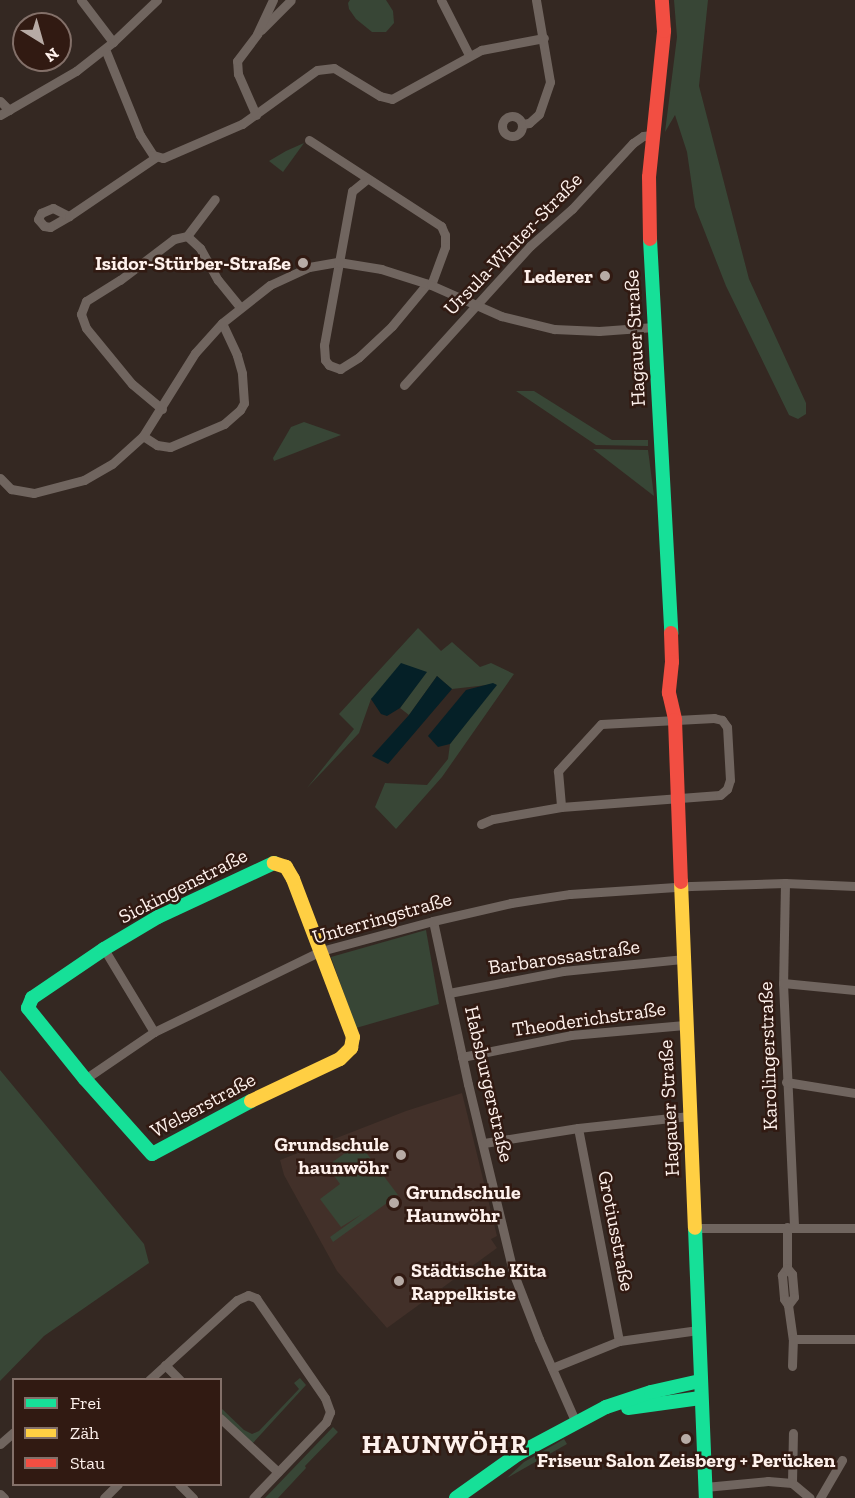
<!DOCTYPE html>
<html>
<head>
<meta charset="utf-8">
<style>
  body { margin:0 }
  #map { position:relative; width:855px; height:1498px; overflow:hidden; background:#342822; font-family:"Zilla Slab",serif }
  div>[style] { position:absolute }
  [style*='--x'] { left:calc(var(--x)*1px); top:calc(var(--y)*1px); width:calc(var(--w)*1px); rotate:calc(var(--a)*1deg) }
  .education>* { inset:0; background:#423029 }
  .green>* { inset:0; background:#384636 }
  .water>* { inset:0; background:#052027 }
  .street>* { height:9px; margin:-4.5px; padding:0 4.5px; transform-origin:4.5px; border-radius:4.5px; background:#70655f }
  .street>.ring { margin:-4.5px; padding:0; box-sizing:content-box; background:none; border:9px solid #70655f; border-radius:50% }
  .fast>* { height:14px; margin:-7px; padding:0 7px; transform-origin:7px; border-radius:7px; background:#16e098 }
  .slow>* { height:14px; margin:-7px; padding:0 7px; transform-origin:7px; border-radius:7px; background:#ffcf43 }
  .jam>* { height:14px; margin:-7px; padding:0 7px; transform-origin:7px; border-radius:7px; background:#f24e42 }
  .dots>* { width:16px; height:16px; translate:-50% -50%; box-sizing:border-box; border:3px solid #311a12; border-radius:50% }
  span { translate:-50% -50%; white-space:nowrap; text-align:center; line-height:1.15; -webkit-text-stroke:5px #311a12; paint-order:stroke }
  .street-label { font-size:20px; color:#fef1ec }
  .poi-label { font-size:20px; color:#fef1ec; font-weight:700 }
  .right { translate:-100% -50%; text-align:right }
  .left { translate:0 -50%; text-align:left }
  .district-label { font-size:26px; color:#fef1ec; font-weight:700; letter-spacing:1.5px }
  .legend { position:absolute; left:12px; top:1378px; width:210px; height:108px; box-sizing:border-box; background:#311a12; border:2px solid #837069; margin:0; padding:8px 10px; list-style:none; font-size:18px; color:#fef1ec }
  .legend li { display:flex; align-items:center; gap:12px; height:30px }
  .legend b { width:30px; border:2px solid #837069 }
  .north { position:absolute; left:12px; top:12px; width:60px; height:60px; box-sizing:border-box; background:#311a12; border:2px solid #837069; border-radius:50%; rotate:143deg; font-size:16px; font-weight:700; line-height:24px; text-align:center; color:#fef1ec }
  .north::after { content:''; display:block; margin:auto; width:21px; height:27px; background:#b7aba5; clip-path:polygon(50% 0,100% 100%,50% 72%,0 100%) }
</style>
</head>
<body>
<div id="map">
  <div class="education">
    <div style="clip-path:polygon(462px 1093px,497px 1236px,491px 1239px,497px 1248px,387px 1328px,337px 1271px,284px 1175px,280px 1160px,406px 1111px)"></div>
  </div>
  <div class="green">
    <div style="clip-path:polygon(350px 0,386px 0,393px 11px,394px 23px,386px 32px,372px 32px,356px 19px,349px 9px,348px 3px)"></div>
    <div style="clip-path:polygon(674px 0,708px 0,699px 86px,749px 279px,806px 403px,806px 414px,798px 419px,789px 415px,726px 286px,695px 207px,687px 152px,675px 115px,665px 132px,677px 37px)"></div>
    <div style="clip-path:polygon(304px 143px,283px 172px,269px 161px,286px 151px)"></div>
    <div style="clip-path:polygon(516px 391px,534px 391px,612px 440px,648px 440px,648px 446px,596px 445px)"></div>
    <div style="clip-path:polygon(304px 422px,341px 435px,274px 461px,273px 458px,291px 427px)"></div>
    <div style="clip-path:polygon(593px 449px,648px 450px,654px 496px)"></div>
    <div style="clip-path:polygon(418px 628px,441px 651px,452px 642px,480px 667px,491px 663px,514px 674px,442px 777px,396px 829px,375px 807px,385px 783px,427px 785px,448px 759px,450px 744px,496px 684px,452px 689px,437px 676px,409px 715px,400px 708px,426px 672px,371px 699px,359px 733px,307px 788px,354px 729px,339px 714px)"></div>
    <div style="clip-path:polygon(426px 930px,439px 1004px,356px 1028px,331px 957px)"></div>
    <div style="clip-path:polygon(0 1070px,144px 1244px,149px 1263px,44px 1336px,0 1381px)"></div>
    <div style="clip-path:polygon(359px 1143px,398px 1195px,333px 1242px,330px 1237px,362px 1214px,341px 1227px,320px 1199px,340px 1184px,327px 1166px)"></div>
    <div style="clip-path:polygon(300px 1378px,306px 1385px,252px 1444px,221px 1413px,220px 1407px,244px 1430px,252px 1434px,259px 1431px,299px 1389px,294px 1383px)"></div>
    <div style="clip-path:polygon(333px 1427px,338px 1432px,305px 1466px,306px 1468px,278px 1498px,265px 1498px)"></div>
    <div style="clip-path:polygon(564px 1439px,567px 1444px,507px 1478px,524px 1462px)"></div>
  </div>
  <div class="water">
    <div style="clip-path:polygon(401px 663px,427px 672px,400px 708px,387px 716px,381px 714px,371px 699px)"></div>
    <div style="clip-path:polygon(437px 676px,452px 689px,388px 764px,372px 756px,409px 715px)"></div>
    <div style="clip-path:polygon(493px 683px,497px 685px,450px 744px,438px 747px,428px 736px,466px 690px)"></div>
  </div>
  <div class="street">
    <div style="--x:81;--y:0;--w:53;--a:52.7"></div>
    <div style="--x:441;--y:0;--w:62;--a:63"></div>
    <div style="--x:261;--y:30;--w:42;--a:-45"></div>
    <div style="--x:105;--y:49;--w:93;--a:67.9"></div>
    <div style="--x:140;--y:135;--w:24;--a:57"></div>
    <div style="--x:153;--y:155;--w:10;--a:17"></div>
    <div style="--x:163;--y:158;--w:86;--a:-23.3"></div>
    <div style="--x:242;--y:124;--w:92;--a:-35.8"></div>
    <div style="--x:317;--y:70;--w:17;--a:-7"></div>
    <div style="--x:334;--y:68;--w:54;--a:31.3"></div>
    <div style="--x:380;--y:96;--w:12;--a:14"></div>
    <div style="--x:392;--y:99;--w:102;--a:-28.8"></div>
    <div style="--x:481;--y:50;--w:64;--a:-10.8"></div>
    <div style="--x:0;--y:101;--w:13;--a:45"></div>
    <div style="--x:0;--y:115;--w:88;--a:-30.1"></div>
    <div style="--x:76;--y:71;--w:47;--a:-38.1"></div>
    <div style="--x:113;--y:42;--w:61;--a:-43.7"></div>
    <div style="--x:256;--y:115;--w:45;--a:-113.7"></div>
    <div style="--x:238;--y:74;--w:13;--a:-94"></div>
    <div style="--x:237;--y:61;--w:34;--a:-53"></div>
    <div style="--x:257;--y:34;--w:38;--a:-65"></div>
    <div class="ring" style="left:502px;top:116px;width:11px;height:11px"></div>
    <div style="--x:522;--y:124;--w:7;--a:-8"></div>
    <div style="--x:529;--y:123;--w:13;--a:-42"></div>
    <div style="--x:539;--y:114;--w:34;--a:-71"></div>
    <div style="--x:550;--y:82;--w:83;--a:-99.7"></div>
    <div style="--x:309;--y:140;--w:158;--a:33.1"></div>
    <div style="--x:441;--y:226;--w:10;--a:66"></div>
    <div style="--x:445;--y:235;--w:12;--a:90"></div>
    <div style="--x:445;--y:247;--w:40;--a:110.2"></div>
    <div style="--x:367;--y:179;--w:19;--a:141"></div>
    <div style="--x:352;--y:191;--w:157;--a:100.3"></div>
    <div style="--x:324;--y:345;--w:15;--a:86"></div>
    <div style="--x:325;--y:360;--w:6;--a:51"></div>
    <div style="--x:329;--y:365;--w:12;--a:20"></div>
    <div style="--x:340;--y:369;--w:22;--a:-32"></div>
    <div style="--x:359;--y:357;--w:45;--a:-43.2"></div>
    <div style="--x:392;--y:326;--w:55;--a:-50.2"></div>
    <div style="--x:69;--y:216;--w:22;--a:150"></div>
    <div style="--x:50;--y:227;--w:6;--a:-171"></div>
    <div style="--x:44;--y:226;--w:9;--a:-131"></div>
    <div style="--x:38;--y:219;--w:7;--a:-63"></div>
    <div style="--x:41;--y:213;--w:13;--a:-23"></div>
    <div style="--x:53;--y:208;--w:18;--a:27"></div>
    <div style="--x:69;--y:216;--w:105;--a:-34.1"></div>
    <div style="--x:187;--y:236;--w:46;--a:-52.9"></div>
    <div style="--x:404;--y:385;--w:188;--a:-47.8"></div>
    <div style="--x:530;--y:246;--w:56;--a:-41.4"></div>
    <div style="--x:572;--y:209;--w:90;--a:-47.3"></div>
    <div style="--x:633;--y:143;--w:12;--a:-35"></div>
    <div style="--x:643;--y:136;--w:9;--a:-6"></div>
    <div style="--x:162;--y:409;--w:39;--a:-140"></div>
    <div style="--x:132;--y:384;--w:72;--a:-129.4"></div>
    <div style="--x:86;--y:328;--w:15;--a:-110"></div>
    <div style="--x:81;--y:314;--w:14;--a:-69"></div>
    <div style="--x:86;--y:301;--w:40;--a:-32"></div>
    <div style="--x:120;--y:280;--w:68;--a:-37.2"></div>
    <div style="--x:174;--y:239;--w:13;--a:-13"></div>
    <div style="--x:187;--y:236;--w:18;--a:43"></div>
    <div style="--x:200;--y:248;--w:37;--a:61"></div>
    <div style="--x:218;--y:280;--w:35;--a:51"></div>
    <div style="--x:143;--y:436;--w:17;--a:33"></div>
    <div style="--x:157;--y:445;--w:13;--a:9"></div>
    <div style="--x:170;--y:447;--w:59;--a:-23.1"></div>
    <div style="--x:224;--y:424;--w:21;--a:-41"></div>
    <div style="--x:240;--y:410;--w:8;--a:-60"></div>
    <div style="--x:244;--y:403;--w:30;--a:-94"></div>
    <div style="--x:242;--y:373;--w:19;--a:-106"></div>
    <div style="--x:237;--y:355;--w:35;--a:-115"></div>
    <div style="--x:0;--y:478;--w:16;--a:45"></div>
    <div style="--x:11;--y:489;--w:23;--a:10"></div>
    <div style="--x:34;--y:493;--w:52;--a:-14.6"></div>
    <div style="--x:84;--y:480;--w:32;--a:-30"></div>
    <div style="--x:112;--y:464;--w:42;--a:-42.1"></div>
    <div style="--x:143;--y:436;--w:98;--a:-57.9"></div>
    <div style="--x:195;--y:353;--w:40;--a:-48"></div>
    <div style="--x:222;--y:323;--w:61;--a:-38.4"></div>
    <div style="--x:270;--y:285;--w:43;--a:-24.8"></div>
    <div style="--x:309;--y:267;--w:29;--a:-10"></div>
    <div style="--x:338;--y:262;--w:44;--a:9.2"></div>
    <div style="--x:381;--y:269;--w:52;--a:17.7"></div>
    <div style="--x:431;--y:285;--w:77;--a:23.9"></div>
    <div style="--x:501;--y:316;--w:55;--a:13.8"></div>
    <div style="--x:554;--y:329;--w:45;--a:2.5"></div>
    <div style="--x:599;--y:331;--w:55;--a:-4.2"></div>
    <div style="--x:481;--y:824;--w:13;--a:-23"></div>
    <div style="--x:493;--y:819;--w:69;--a:-10"></div>
    <div style="--x:561;--y:807;--w:159;--a:-4.3"></div>
    <div style="--x:720;--y:795;--w:9;--a:-41"></div>
    <div style="--x:727;--y:789;--w:9;--a:-72"></div>
    <div style="--x:730;--y:780;--w:53;--a:-93.2"></div>
    <div style="--x:727;--y:727;--w:9;--a:-126"></div>
    <div style="--x:722;--y:720;--w:8;--a:-166"></div>
    <div style="--x:714;--y:718;--w:113;--a:177"></div>
    <div style="--x:601;--y:724;--w:64;--a:132.5"></div>
    <div style="--x:558;--y:771;--w:36;--a:85"></div>
    <div style="--x:785;--y:883;--w:100;--a:91.1"></div>
    <div style="--x:783;--y:983;--w:244;--a:87.4"></div>
    <div style="--x:433;--y:921;--w:167;--a:77.9"></div>
    <div style="--x:468;--y:1084;--w:193;--a:76.5"></div>
    <div style="--x:513;--y:1272;--w:72;--a:68.8"></div>
    <div style="--x:539;--y:1339;--w:92;--a:66.2"></div>
    <div style="--x:104;--y:949;--w:97;--a:58.9"></div>
    <div style="--x:783;--y:983;--w:72;--a:5.6"></div>
    <div style="--x:449;--y:993;--w:116;--a:-10.9"></div>
    <div style="--x:563;--y:971;--w:122;--a:-5.7"></div>
    <div style="--x:462;--y:1057;--w:111;--a:-11.4"></div>
    <div style="--x:571;--y:1035;--w:114;--a:-5"></div>
    <div style="--x:85;--y:1079;--w:83;--a:-34.3"></div>
    <div style="--x:154;--y:1032;--w:186;--a:-25.9"></div>
    <div style="--x:321;--y:951;--w:116;--a:-15"></div>
    <div style="--x:433;--y:921;--w:80;--a:-13"></div>
    <div style="--x:511;--y:903;--w:60;--a:-8.7"></div>
    <div style="--x:570;--y:894;--w:121;--a:-3.8"></div>
    <div style="--x:691;--y:886;--w:94;--a:-1.8"></div>
    <div style="--x:785;--y:883;--w:70;--a:2.5"></div>
    <div style="--x:786;--y:1082;--w:70;--a:9.1"></div>
    <div style="--x:578;--y:1128;--w:217;--a:79.1"></div>
    <div style="--x:484;--y:1143;--w:95;--a:-9.1"></div>
    <div style="--x:578;--y:1128;--w:112;--a:-6.2"></div>
    <div style="--x:787;--y:1227;--w:41;--a:90"></div>
    <div style="--x:787;--y:1268;--w:9;--a:126"></div>
    <div style="--x:782;--y:1275;--w:24;--a:85"></div>
    <div style="--x:784;--y:1299;--w:7;--a:56"></div>
    <div style="--x:788;--y:1305;--w:34;--a:82"></div>
    <div style="--x:793;--y:1339;--w:62;--a:0"></div>
    <div style="--x:695;--y:1228;--w:160;--a:0"></div>
    <div style="--x:787;--y:1268;--w:8;--a:50"></div>
    <div style="--x:792;--y:1274;--w:23;--a:85"></div>
    <div style="--x:794;--y:1297;--w:10;--a:127"></div>
    <div style="--x:165;--y:1365;--w:21;--a:45"></div>
    <div style="--x:792;--y:1366;--w:27;--a:-88"></div>
    <div style="--x:552;--y:1368;--w:72;--a:-21.9"></div>
    <div style="--x:619;--y:1341;--w:80;--a:-7.9"></div>
    <div style="--x:149;--y:1380;--w:119;--a:-42.3"></div>
    <div style="--x:237;--y:1300;--w:12;--a:-24"></div>
    <div style="--x:248;--y:1295;--w:9;--a:21"></div>
    <div style="--x:256;--y:1298;--w:121;--a:55.4"></div>
    <div style="--x:325;--y:1398;--w:15;--a:70"></div>
    <div style="--x:330;--y:1412;--w:11;--a:112"></div>
    <div style="--x:326;--y:1422;--w:105;--a:133.8"></div>
    <div style="--x:220;--y:1418;--w:79;--a:43"></div>
    <div style="--x:0;--y:1444;--w:18;--a:-41"></div>
    <div style="--x:792;--y:1483;--w:50;--a:-88.9"></div>
    <div style="--x:179;--y:1484;--w:20;--a:45"></div>
    <div style="--x:705;--y:1487;--w:63;--a:-5.4"></div>
    <div style="--x:768;--y:1481;--w:24;--a:5"></div>
    <div style="--x:792;--y:1483;--w:23;--a:40"></div>
    <div style="--x:0;--y:1494;--w:6;--a:45"></div>
    <div style="--x:104;--y:1498;--w:20;--a:-45"></div>
    <div style="--x:820;--y:1498;--w:44;--a:-59.9"></div>
  </div>
  <div class="fast">
    <div style="--x:650;--y:239;--w:395;--a:86.9"></div>
    <div style="--x:251;--y:1101;--w:112;--a:151.8"></div>
    <div style="--x:152;--y:1154;--w:101;--a:-131.8"></div>
    <div style="--x:85;--y:1079;--w:91;--a:-128.8"></div>
    <div style="--x:28;--y:1008;--w:11;--a:-68"></div>
    <div style="--x:32;--y:998;--w:87;--a:-34.2"></div>
    <div style="--x:104;--y:949;--w:63;--a:-30.7"></div>
    <div style="--x:158;--y:917;--w:128;--a:-25"></div>
    <div style="--x:695;--y:1228;--w:270;--a:87.7"></div>
    <div style="--x:628;--y:1408;--w:73;--a:-7.9"></div>
    <div style="--x:456;--y:1498;--w:76;--a:-35.4"></div>
    <div style="--x:518;--y:1454;--w:100;--a:-28.1"></div>
    <div style="--x:606;--y:1407;--w:47;--a:-18.4"></div>
    <div style="--x:651;--y:1392;--w:50;--a:-12.7"></div>
  </div>
  <div class="slow">
    <div style="--x:681;--y:882;--w:346;--a:87.7"></div>
    <div style="--x:251;--y:1101;--w:98;--a:-25.3"></div>
    <div style="--x:340;--y:1059;--w:16;--a:-45"></div>
    <div style="--x:351;--y:1048;--w:11;--a:-80"></div>
    <div style="--x:353;--y:1037;--w:169;--a:-110.8"></div>
    <div style="--x:293;--y:879;--w:14;--a:-120"></div>
    <div style="--x:286;--y:867;--w:13;--a:-162"></div>
  </div>
  <div class="jam">
    <div style="--x:650;--y:239;--w:62;--a:-90.9"></div>
    <div style="--x:649;--y:177;--w:147;--a:-84.1"></div>
    <div style="--x:664;--y:31;--w:31;--a:-94"></div>
    <div style="--x:671;--y:633;--w:29;--a:88"></div>
    <div style="--x:672;--y:662;--w:31;--a:96"></div>
    <div style="--x:669;--y:693;--w:28;--a:77"></div>
    <div style="--x:675;--y:720;--w:162;--a:87.9"></div>
  </div>
  <div class="dots">
    <div style="left:303px;top:263px;background:#b7aba5"></div>
    <div style="left:605px;top:276px;background:#b7aba5"></div>
    <div style="left:401px;top:1155px;background:#b7aba5"></div>
    <div style="left:394px;top:1203px;background:#b7aba5"></div>
    <div style="left:399px;top:1281px;background:#b7aba5"></div>
    <div style="left:686px;top:1439px;background:#b7aba5"></div>
  </div>
  <div class="street-label">
    <span style="left:513px;top:244px;rotate:-46deg">Ursula-Winter-Straße</span>
    <span style="left:635px;top:338px;rotate:-93deg">Hagauer Straße</span>
    <span style="left:183px;top:886px;rotate:-27deg">Sickingenstraße</span>
    <span style="left:382px;top:918px;rotate:-16deg">Unterringstraße</span>
    <span style="left:564px;top:957px;rotate:-8deg">Barbarossastraße</span>
    <span style="left:589px;top:1019px;rotate:-8deg">Theoderichstraße</span>
    <span style="left:768px;top:1056px;rotate:-92deg">Karolingerstraße</span>
    <span style="left:489px;top:1084px;rotate:77deg">Habsburgerstraße</span>
    <span style="left:203px;top:1105px;rotate:-28deg">Welserstraße</span>
    <span style="left:669px;top:1108px;rotate:-93deg">Hagauer Straße</span>
    <span style="left:616px;top:1231px;rotate:79deg">Grotiusstraße</span>
  </div>
  <div class="poi-label">
    <span class="right" style="left:291px;top:263px">Isidor-Stürber-Straße</span>
    <span class="right" style="left:593px;top:276px">Lederer</span>
    <span class="right" style="left:389px;top:1156px">Grundschule<br>haunwöhr</span>
    <span class="left" style="left:406px;top:1204px">Grundschule<br>Haunwöhr</span>
    <span class="left" style="left:411px;top:1282px">Städtische Kita<br>Rappelkiste</span>
    <span style="left:686px;top:1460px">Friseur Salon Zeisberg + Perücken</span>
  </div>
  <div class="district-label">
    <span style="left:445px;top:1445px">HAUNWÖHR</span>
  </div>
  <ul class="legend">
  <li><b style="height:8px;background:#16e098"></b>Frei</li>
  <li><b style="height:8px;background:#ffcf43"></b>Zäh</li>
  <li><b style="height:8px;background:#f24e42"></b>Stau</li>
  </ul>
  <div class="north">N</div>
</div>
</body>
</html>
